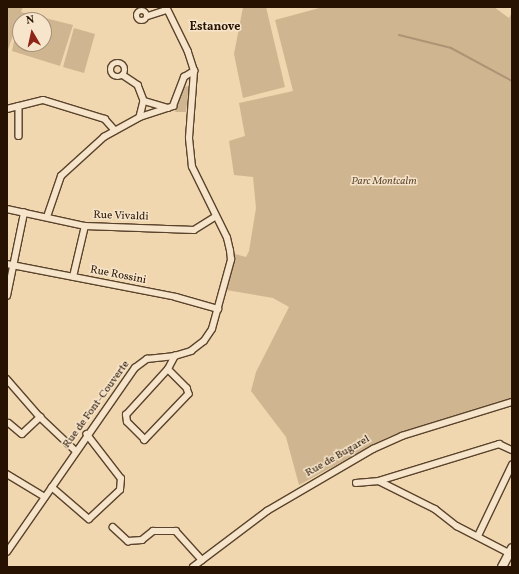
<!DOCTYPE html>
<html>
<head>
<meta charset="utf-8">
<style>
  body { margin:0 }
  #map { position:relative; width:519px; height:574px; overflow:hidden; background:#f1d7af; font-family:Vollkorn,serif }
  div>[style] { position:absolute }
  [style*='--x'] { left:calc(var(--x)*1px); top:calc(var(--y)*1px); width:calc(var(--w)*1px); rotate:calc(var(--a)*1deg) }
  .green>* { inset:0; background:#cfb691 }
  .stream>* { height:2px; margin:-1px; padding:0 1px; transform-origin:1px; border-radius:1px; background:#ac9474 }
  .roads { filter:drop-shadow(1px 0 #5a432c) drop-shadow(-1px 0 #5a432c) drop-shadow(0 1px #5a432c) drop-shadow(0 -1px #5a432c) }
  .minor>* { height:5.5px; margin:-2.75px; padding:0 2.75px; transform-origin:2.75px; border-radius:2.75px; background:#f6e5cb }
  .minor>.ring { margin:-2.75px; padding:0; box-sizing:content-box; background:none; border:5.5px solid #f6e5cb; border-radius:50% }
  .secondary>* { height:8px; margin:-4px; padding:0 4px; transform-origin:4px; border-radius:4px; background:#f6e5cb }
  span { translate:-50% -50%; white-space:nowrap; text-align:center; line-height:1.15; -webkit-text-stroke:3px #f6e5cb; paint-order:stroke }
  .park-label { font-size:11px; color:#624b33; font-style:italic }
  .street-label { font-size:11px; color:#271201 }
  .neighbourhood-label { font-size:12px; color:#271201; font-weight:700 }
  .frame { position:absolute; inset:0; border:8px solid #271201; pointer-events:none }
  .north { position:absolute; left:12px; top:12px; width:40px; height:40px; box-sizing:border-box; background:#f6e5cb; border:1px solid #a3917a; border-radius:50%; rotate:351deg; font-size:11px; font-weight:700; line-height:16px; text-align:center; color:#271201 }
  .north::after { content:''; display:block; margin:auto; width:14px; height:18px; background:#8f2418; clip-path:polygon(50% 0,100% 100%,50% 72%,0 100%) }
</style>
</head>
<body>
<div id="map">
  <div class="green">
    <div style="clip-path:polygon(evenodd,7px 7px,23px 7px,21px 12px,73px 25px,60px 66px,12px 51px,19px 17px,7px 53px,7px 7px,20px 20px,44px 20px,44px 44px,20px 44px,20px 20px)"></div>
    <div style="clip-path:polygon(243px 7px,266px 7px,285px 87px,243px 98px,234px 54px)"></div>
    <div style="clip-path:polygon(323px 7px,494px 7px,509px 18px,512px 12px,512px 398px,388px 437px,299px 485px,286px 437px,251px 391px,256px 372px,289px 307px,273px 298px,226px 290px,235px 254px,246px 257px,249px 251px,256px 208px,253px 177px,234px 175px,229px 141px,245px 136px,239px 103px,293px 91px,275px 20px)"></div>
    <div style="clip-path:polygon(74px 28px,95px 34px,84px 73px,63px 67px)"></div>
    <div style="clip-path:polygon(189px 86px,186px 112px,175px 112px,183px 87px)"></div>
  </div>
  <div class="stream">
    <div style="--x:399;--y:35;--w:54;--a:14"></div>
    <div style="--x:451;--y:48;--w:69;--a:28.4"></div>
  </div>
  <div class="roads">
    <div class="minor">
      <div class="ring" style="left:136.5px;top:10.5px;width:5.5px;height:5.5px"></div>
      <div style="--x:148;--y:16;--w:20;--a:-18"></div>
      <div class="ring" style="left:111px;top:63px;width:8.5px;height:8.5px"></div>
      <div style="--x:123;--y:75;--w:18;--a:34"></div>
      <div style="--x:138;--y:85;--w:17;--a:69"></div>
      <div style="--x:144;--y:101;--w:16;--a:104"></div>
      <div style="--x:144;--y:101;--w:25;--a:16"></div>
      <div style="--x:19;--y:106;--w:30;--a:90"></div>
      <div style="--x:7;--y:109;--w:37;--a:-14"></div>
      <div style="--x:43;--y:100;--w:65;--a:17"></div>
      <div style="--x:105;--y:119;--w:15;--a:48"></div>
      <div style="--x:7;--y:209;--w:80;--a:12.3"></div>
      <div style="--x:85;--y:226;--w:109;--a:2.1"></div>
      <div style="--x:194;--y:230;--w:25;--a:-32"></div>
      <div style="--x:47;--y:217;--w:43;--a:-71.1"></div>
      <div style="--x:61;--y:176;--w:58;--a:-42.2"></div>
      <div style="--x:104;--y:137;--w:41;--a:-29.1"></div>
      <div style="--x:140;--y:117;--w:35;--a:-18"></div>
      <div style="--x:173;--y:106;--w:31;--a:-69"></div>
      <div style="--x:184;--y:77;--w:12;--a:-31"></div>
      <div style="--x:7;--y:264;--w:172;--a:11"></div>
      <div style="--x:176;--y:297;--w:44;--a:15.9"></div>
      <div style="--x:73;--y:277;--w:52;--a:-76.8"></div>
      <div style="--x:7;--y:296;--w:85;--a:-78.4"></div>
      <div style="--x:168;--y:369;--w:27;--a:45"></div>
      <div style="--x:187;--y:388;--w:6;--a:72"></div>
      <div style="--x:189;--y:394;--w:64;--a:133.7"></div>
      <div style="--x:145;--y:440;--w:25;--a:-135"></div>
      <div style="--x:127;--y:422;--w:7;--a:-98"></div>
      <div style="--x:126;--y:415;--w:62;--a:-47.6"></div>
      <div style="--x:168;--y:369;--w:15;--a:-62"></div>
      <div style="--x:7;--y:379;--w:50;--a:49"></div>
      <div style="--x:40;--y:417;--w:50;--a:43.4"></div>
      <div style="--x:9;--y:423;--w:17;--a:40"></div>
      <div style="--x:22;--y:434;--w:25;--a:-43"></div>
      <div style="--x:7;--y:474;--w:44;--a:31.2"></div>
      <div style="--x:379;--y:481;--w:63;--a:26.6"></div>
      <div style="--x:435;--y:509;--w:28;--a:38"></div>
      <div style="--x:457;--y:526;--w:59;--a:27.4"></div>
      <div style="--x:356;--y:483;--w:23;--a:-5"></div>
      <div style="--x:379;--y:481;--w:126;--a:-17.1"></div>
      <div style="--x:499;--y:444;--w:14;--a:25"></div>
      <div style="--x:52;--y:487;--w:49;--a:40.9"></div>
      <div style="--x:89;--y:519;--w:42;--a:-43.1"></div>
      <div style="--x:120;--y:490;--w:11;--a:-85"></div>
      <div style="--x:121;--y:479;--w:56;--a:-127.7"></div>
      <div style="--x:113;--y:527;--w:21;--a:43"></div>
      <div style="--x:128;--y:541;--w:14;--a:-4"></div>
      <div style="--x:142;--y:540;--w:14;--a:-39"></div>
      <div style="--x:153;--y:531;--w:23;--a:0"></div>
      <div style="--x:176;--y:531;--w:39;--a:48"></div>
      <div style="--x:478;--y:536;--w:79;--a:-64.4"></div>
      <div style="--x:7;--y:552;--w:224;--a:-55.2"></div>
      <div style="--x:135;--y:368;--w:15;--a:-37"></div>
      <div style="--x:147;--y:359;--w:28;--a:-6"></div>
      <div style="--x:175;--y:356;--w:17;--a:-17"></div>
      <div style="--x:191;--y:351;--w:16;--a:-38"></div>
      <div style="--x:204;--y:341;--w:14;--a:-56"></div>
      <div style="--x:212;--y:329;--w:72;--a:-74.6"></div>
      <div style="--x:231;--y:260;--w:9;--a:-96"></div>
      <div style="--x:230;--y:251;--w:13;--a:-103"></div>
      <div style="--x:227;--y:238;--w:79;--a:-116.2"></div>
      <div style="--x:192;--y:167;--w:29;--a:-96"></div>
      <div style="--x:189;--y:138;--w:67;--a:-85.7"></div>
      <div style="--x:194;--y:71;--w:20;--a:-108"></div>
      <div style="--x:188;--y:52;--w:50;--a:-116.1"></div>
      <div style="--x:193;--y:567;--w:93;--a:-37.1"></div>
      <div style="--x:267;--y:511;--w:123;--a:-30.3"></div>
      <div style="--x:373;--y:449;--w:32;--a:-24"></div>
      <div style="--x:402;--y:436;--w:115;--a:-17.2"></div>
    </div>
    <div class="secondary">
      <div style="--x:502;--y:567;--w:21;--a:-62"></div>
    </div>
  </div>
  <div class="park-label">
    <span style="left:384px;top:182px">Parc Montcalm</span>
  </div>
  <div class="street-label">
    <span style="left:121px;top:217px;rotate:2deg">Rue Vivaldi</span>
    <span style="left:118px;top:276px;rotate:11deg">Rue Rossini</span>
    <span style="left:97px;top:405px;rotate:-54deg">Rue de Font-Couverte</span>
    <span style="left:338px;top:457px;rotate:-30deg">Rue de Bugarel</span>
  </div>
  <div class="neighbourhood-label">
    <span style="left:215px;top:28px">Estanove</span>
  </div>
  <div class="frame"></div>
  <div class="north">N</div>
</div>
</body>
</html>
